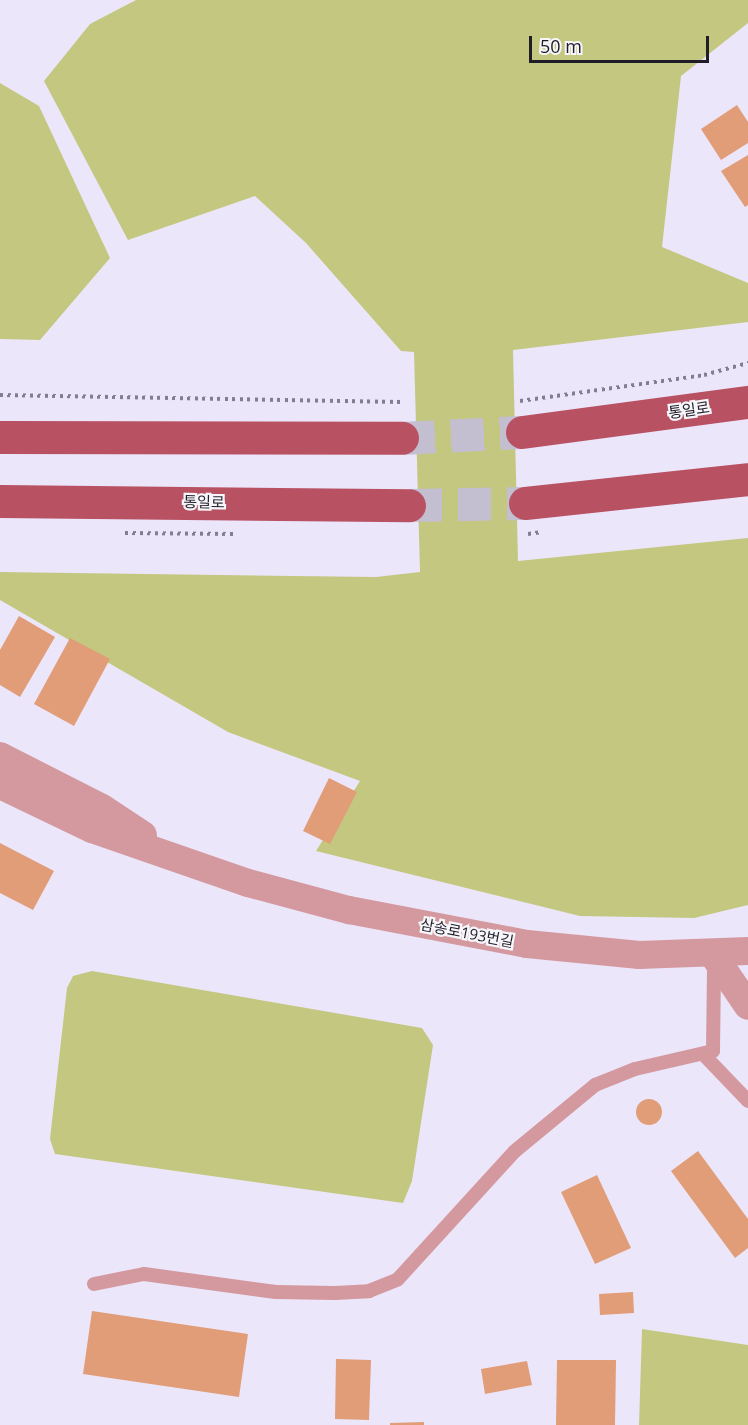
<!DOCTYPE html>
<html>
<head>
<meta charset="utf-8">
<style>
  body { margin:0 }
  #map { position:relative; width:748px; height:1425px; overflow:hidden; background:#ece6fb; font-family:"Open Sans","Noto Sans KR",sans-serif }
  div>[style] { position:absolute }
  [style*='--x'] { left:calc(var(--x)*1px); top:calc(var(--y)*1px); width:calc(var(--w)*1px); rotate:calc(var(--a)*1deg) }
  .green>* { inset:0; background:#c4c780 }
  .building>* { inset:0; background:#e19d77 }
  .round { border-radius:50% }
  .primary-tunnel>* { height:33px; margin-top:-16.5px; transform-origin:0; background:repeating-linear-gradient(90deg,#c3bed0 0 33px,transparent 0 49px) }
  .path>* { height:4px; margin-top:-2px; transform-origin:0; background:repeating-linear-gradient(90deg,#827e8d 0 3px,transparent 0 7.5px) }
  .service>* { height:14px; margin:-7px; padding:0 7px; transform-origin:7px; border-radius:7px; background:#d4999f }
  .minor>* { height:28px; margin:-14px; padding:0 14px; transform-origin:14px; border-radius:14px; background:#d4999f }
  .primary>* { height:33px; margin:-16.5px; padding:0 16.5px; transform-origin:16.5px; border-radius:16.5px; background:#b85162 }
  span { translate:-50% -50%; white-space:nowrap; text-align:center; line-height:1.15; -webkit-text-stroke:4.5px #f7f6fb; paint-order:stroke }
  .street-label { font-size:15px; color:#201d26 }
  .scale { position:absolute; left:529px; top:36px; width:180px; height:27px; box-sizing:border-box; border:3px solid #201d26; border-top:0; padding-left:8px; font-size:18px; line-height:21px; white-space:nowrap; color:#201d26; -webkit-text-stroke:4px #f7f6fb; paint-order:stroke }
</style>
</head>
<body>
<div id="map">
  <div class="green">
    <div style="clip-path:polygon(136px 0,748px 0,748px 23px,681px 76px,662px 247px,748px 283px,748px 322px,513px 350px,518px 561px,748px 538px,748px 905px,694px 918px,580px 916px,316px 851px,360px 781px,228px 732px,0 600px,0 572px,376px 577px,420px 572px,414px 352px,401px 351px,306px 243px,255px 196px,128px 240px,44px 81px,90px 24px)"></div>
    <div style="clip-path:polygon(0 83px,39px 106px,110px 258px,40px 340px,0 339px)"></div>
    <div style="clip-path:polygon(92px 971px,422px 1028px,433px 1045px,412px 1181px,403px 1203px,55px 1154px,50px 1139px,67px 988px,73px 976px)"></div>
    <div style="clip-path:polygon(642px 1329px,748px 1345px,748px 1425px,639px 1425px)"></div>
  </div>
  <div class="building">
    <div style="clip-path:polygon(737px 105px,748px 122px,748px 143px,721px 160px,701px 129px)"></div>
    <div style="clip-path:polygon(748px 155px,748px 205px,745px 207px,721px 171px)"></div>
    <div style="clip-path:polygon(19px 616px,55px 637px,20px 697px,0 685px,0 650px)"></div>
    <div style="clip-path:polygon(70px 638px,110px 659px,74px 726px,34px 704px)"></div>
    <div style="clip-path:polygon(329px 778px,357px 792px,330px 844px,303px 831px)"></div>
    <div style="clip-path:polygon(0 843px,54px 871px,33px 910px,0 893px)"></div>
    <div class="round" style="left:636px;top:1099px;width:26px;height:26px"></div>
    <div style="clip-path:polygon(698px 1151px,748px 1219px,748px 1248px,735px 1258px,671px 1171px)"></div>
    <div style="clip-path:polygon(597px 1175px,631px 1248px,595px 1264px,561px 1192px)"></div>
    <div style="clip-path:polygon(633px 1292px,634px 1313px,600px 1315px,599px 1294px)"></div>
    <div style="clip-path:polygon(92px 1311px,248px 1334px,239px 1397px,83px 1374px)"></div>
    <div style="clip-path:polygon(336px 1359px,371px 1360px,369px 1420px,335px 1419px)"></div>
    <div style="clip-path:polygon(557px 1360px,616px 1360px,615px 1425px,556px 1425px)"></div>
    <div style="clip-path:polygon(527px 1361px,532px 1385px,485px 1394px,481px 1369px)"></div>
    <div style="clip-path:polygon(424px 1422px,424px 1425px,390px 1425px,390px 1423px)"></div>
  </div>
  <div class="primary-tunnel">
    <div style="--x:402;--y:438;--w:120;--a:-2.9"></div>
    <div style="--x:409;--y:505;--w:116;--a:-1"></div>
  </div>
  <div class="path">
    <div style="--x:0;--y:395;--w:401;--a:1"></div>
    <div style="--x:520;--y:401;--w:186;--a:-8"></div>
    <div style="--x:704;--y:375;--w:46;--a:-15.3"></div>
    <div style="--x:125;--y:533;--w:109;--a:0.5"></div>
    <div style="--x:528;--y:534;--w:14;--a:-8"></div>
  </div>
  <div class="service">
    <div style="--x:703;--y:1054;--w:65;--a:46.2"></div>
    <div style="--x:94;--y:1284;--w:51;--a:-11.3"></div>
    <div style="--x:144;--y:1274;--w:133;--a:7.8"></div>
    <div style="--x:276;--y:1292;--w:59;--a:1"></div>
    <div style="--x:335;--y:1293;--w:34;--a:-3"></div>
    <div style="--x:369;--y:1291;--w:31;--a:-22"></div>
    <div style="--x:398;--y:1279;--w:173;--a:-47.6"></div>
    <div style="--x:515;--y:1151;--w:104;--a:-39.5"></div>
    <div style="--x:595;--y:1085;--w:43;--a:-21.8"></div>
    <div style="--x:635;--y:1069;--w:80;--a:-13"></div>
    <div style="--x:713;--y:1051;--w:87;--a:-89.3"></div>
  </div>
  <div class="minor">
    <div style="--x:0;--y:756;--w:114;--a:27"></div>
    <div style="--x:102;--y:808;--w:49;--a:33.4"></div>
    <div style="--x:0;--y:785;--w:102;--a:25.6"></div>
    <div style="--x:92;--y:829;--w:165;--a:19.1"></div>
    <div style="--x:248;--y:883;--w:105;--a:15"></div>
    <div style="--x:349;--y:910;--w:181;--a:10.8"></div>
    <div style="--x:527;--y:944;--w:113;--a:5.6"></div>
    <div style="--x:639;--y:955;--w:109;--a:-2.1"></div>
    <div style="--x:714;--y:956;--w:60;--a:55.8"></div>
  </div>
  <div class="primary">
    <div style="--x:522;--y:432;--w:228;--a:-7.6"></div>
    <div style="--x:0;--y:437;--w:402;--a:0.1"></div>
    <div style="--x:0;--y:501;--w:409;--a:0.6"></div>
    <div style="--x:525;--y:503;--w:224;--a:-6.1"></div>
  </div>
  <div class="street-label">
    <span style="left:689px;top:410px;rotate:-8deg">통일로</span>
    <span style="left:204px;top:502px;rotate:1deg">통일로</span>
    <span style="left:467px;top:933px;rotate:11deg">삼송로193번길</span>
  </div>
  <div class="scale">50 m</div>
</div>
</body>
</html>
